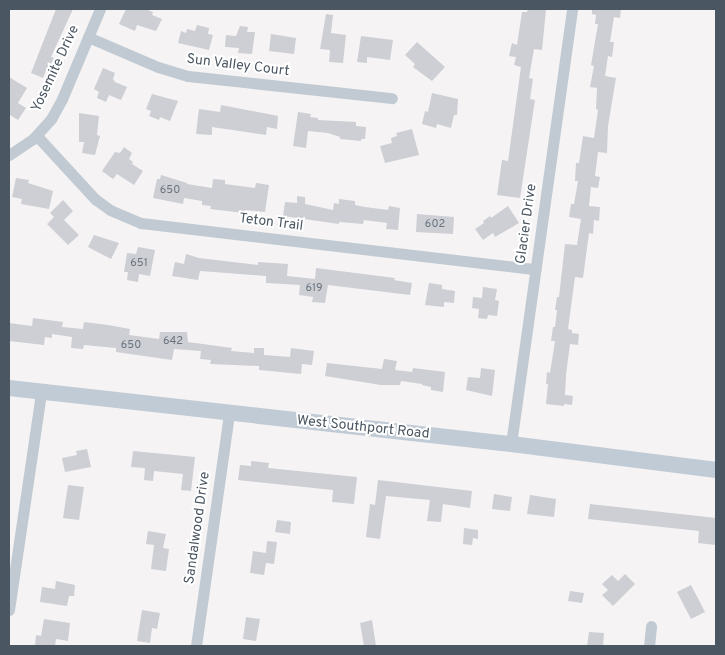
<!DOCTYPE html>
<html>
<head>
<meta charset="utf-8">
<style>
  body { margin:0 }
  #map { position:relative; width:725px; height:655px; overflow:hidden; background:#f5f3f3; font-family:Overpass,sans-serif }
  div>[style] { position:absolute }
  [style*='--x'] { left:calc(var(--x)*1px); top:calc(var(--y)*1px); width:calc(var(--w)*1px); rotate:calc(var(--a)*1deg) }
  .building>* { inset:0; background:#cdcfd5 }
  .minor>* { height:11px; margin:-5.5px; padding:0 5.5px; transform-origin:5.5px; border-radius:5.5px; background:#c1cad2 }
  .secondary>* { height:16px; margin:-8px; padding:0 8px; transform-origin:8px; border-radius:8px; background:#c1cbd6 }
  span { translate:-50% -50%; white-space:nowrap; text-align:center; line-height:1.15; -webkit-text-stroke:4px #fff; paint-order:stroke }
  .number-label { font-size:11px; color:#6b747e }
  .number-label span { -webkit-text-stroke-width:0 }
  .street-label { font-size:14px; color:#4a5661 }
  .frame { position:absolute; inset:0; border:10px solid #4a5661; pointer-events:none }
</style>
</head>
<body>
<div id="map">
  <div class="building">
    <div style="clip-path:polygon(56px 9px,73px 9px,51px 57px,54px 58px,49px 69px,47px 68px,43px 78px,31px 73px)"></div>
    <div style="clip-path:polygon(126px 9px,145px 9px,153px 12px,152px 15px,162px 19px,156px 31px,137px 25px,135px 31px,119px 24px)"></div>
    <div style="clip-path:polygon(528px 9px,546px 9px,542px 50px,534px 49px,529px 78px,533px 79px,530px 99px,535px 100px,520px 198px,497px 195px,502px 160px,508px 161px,521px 67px,514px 65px,516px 57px,509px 56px,512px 43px,517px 45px,522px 12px,527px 12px)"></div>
    <div style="clip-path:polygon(592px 9px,621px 9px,620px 18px,614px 17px,610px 42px,614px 42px,612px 57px,608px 56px,605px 76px,616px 78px,608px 126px,607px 153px,598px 152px,595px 176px,600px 177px,598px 188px,591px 187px,589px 206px,600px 207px,599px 221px,594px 220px,593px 234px,589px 233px,583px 278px,575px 277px,568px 329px,572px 330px,572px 333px,579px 334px,578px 345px,570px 344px,566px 375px,565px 395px,573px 396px,572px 405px,564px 404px,564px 406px,546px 404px,548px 384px,546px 384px,547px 372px,550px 373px,555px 341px,551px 341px,553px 327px,555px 327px,557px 310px,555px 310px,557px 297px,559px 297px,565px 244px,577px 245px,581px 219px,569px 217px,571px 204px,574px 204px,578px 181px,575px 181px,576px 163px,579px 163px,583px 136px,594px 138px,598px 110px,596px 109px,597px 88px,590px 87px,594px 66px,591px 65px,598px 24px,595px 24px,596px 15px,592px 14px)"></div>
    <div style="clip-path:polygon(326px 14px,333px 15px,331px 33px,346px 35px,343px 63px,329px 62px,330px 50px,320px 49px)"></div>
    <div style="clip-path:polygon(197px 25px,209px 28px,208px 34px,213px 35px,209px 50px,178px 43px,181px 31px,186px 33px,187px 29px,195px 31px)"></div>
    <div style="clip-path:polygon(240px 26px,248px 27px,247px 32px,255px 32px,252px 54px,238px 53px,239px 48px,225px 47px,226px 35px,236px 36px)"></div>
    <div style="clip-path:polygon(271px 34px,296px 38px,294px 54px,269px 51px)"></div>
    <div style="clip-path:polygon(361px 36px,393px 40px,390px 60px,367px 57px,367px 63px,357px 62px)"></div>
    <div style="clip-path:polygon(417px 42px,445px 67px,432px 81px,413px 67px,415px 64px,405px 55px)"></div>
    <div style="clip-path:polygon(103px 68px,115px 73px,113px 79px,115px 82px,127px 87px,121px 100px,109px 95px,106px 102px,97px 98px,99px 92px,94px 89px)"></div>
    <div style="clip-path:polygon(9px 77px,27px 88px,18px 103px,26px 108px,18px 120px,10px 115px,9px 117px)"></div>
    <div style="clip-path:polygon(432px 93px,458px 99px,457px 115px,454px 115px,451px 128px,437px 124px,436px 128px,422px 124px,425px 111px,428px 112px)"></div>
    <div style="clip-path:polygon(152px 94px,178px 101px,170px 121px,160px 117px,159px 120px,149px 116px,151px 111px,146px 109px)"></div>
    <div style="clip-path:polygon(221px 105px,278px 116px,277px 129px,267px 127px,266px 135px,212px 127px,212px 135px,196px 134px,199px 109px,220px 112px)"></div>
    <div style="clip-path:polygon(298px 112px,311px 114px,310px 117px,318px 118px,318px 120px,356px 122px,356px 126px,366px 127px,365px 139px,361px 139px,361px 141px,340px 139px,340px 137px,328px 133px,308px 131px,306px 148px,293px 146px)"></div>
    <div style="clip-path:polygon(79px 113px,99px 116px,97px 135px,100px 136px,95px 155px,82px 153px,84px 142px,79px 142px)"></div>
    <div style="clip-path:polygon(412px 129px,419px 155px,385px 163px,380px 146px,392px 143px,391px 138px,397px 136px,396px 133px)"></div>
    <div style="clip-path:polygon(124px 147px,132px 153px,129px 159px,133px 162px,132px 164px,143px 171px,134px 185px,117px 174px,113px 179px,102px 171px,115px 152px,120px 153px)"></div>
    <div style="clip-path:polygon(161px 175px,187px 183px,187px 184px,212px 188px,213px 179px,225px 180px,225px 184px,255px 188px,256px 183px,269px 185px,265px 212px,245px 210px,244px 213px,210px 209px,211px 206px,202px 205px,202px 201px,184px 198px,183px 204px,153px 198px,157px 179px,160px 179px)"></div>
    <div style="clip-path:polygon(16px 178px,29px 180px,28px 183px,53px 191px,49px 209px,21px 204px,22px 199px,12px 197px)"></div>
    <div style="clip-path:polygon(297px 196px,305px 197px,305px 204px,333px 210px,334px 203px,339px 204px,339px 199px,355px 201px,355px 205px,365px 207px,388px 210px,389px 206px,400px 208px,398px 230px,386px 229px,387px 223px,364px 220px,363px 224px,339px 222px,339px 224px,283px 216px,285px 202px,297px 203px)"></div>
    <div style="clip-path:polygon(63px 200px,73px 211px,64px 220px,79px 235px,68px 245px,47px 224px,54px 217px,50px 213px)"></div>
    <div style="clip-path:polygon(508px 206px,519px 223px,495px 237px,493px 233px,483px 240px,475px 229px,484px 223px,483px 221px,490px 216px,491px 218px)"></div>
    <div style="clip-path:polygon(417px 214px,454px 217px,453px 234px,416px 232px)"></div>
    <div style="clip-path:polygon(94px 235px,119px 243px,111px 259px,88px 247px)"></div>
    <div style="clip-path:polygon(138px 247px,155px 250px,150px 276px,139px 274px,138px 282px,127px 280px,128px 272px,124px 272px,127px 253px,136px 254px)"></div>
    <div style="clip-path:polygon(186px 254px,199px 258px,258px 265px,258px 262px,288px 264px,287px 276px,315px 279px,316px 268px,395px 278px,394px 280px,412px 283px,410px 295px,328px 285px,325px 303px,312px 302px,313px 297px,299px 295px,300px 285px,266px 283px,266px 276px,200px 271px,198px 280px,172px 276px,175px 262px,184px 264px)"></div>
    <div style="clip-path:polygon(429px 283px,442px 285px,442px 289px,455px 291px,454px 303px,444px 302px,444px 307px,425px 305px)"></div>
    <div style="clip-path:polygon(483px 287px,497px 289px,495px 300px,499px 301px,497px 316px,488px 315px,487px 319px,478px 318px,479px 309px,472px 308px,473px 297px,482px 298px)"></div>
    <div style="clip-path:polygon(33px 318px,63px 322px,62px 327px,83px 329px,84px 322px,108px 325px,130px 329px,129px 335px,159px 339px,160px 332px,187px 332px,188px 342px,232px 348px,231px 351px,254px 353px,254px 348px,264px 348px,264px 355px,290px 357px,291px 348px,314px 351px,312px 365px,302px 364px,301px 374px,259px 370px,259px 366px,210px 364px,211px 360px,200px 359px,201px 351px,174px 349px,172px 360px,116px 352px,116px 348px,84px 345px,83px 349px,71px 348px,72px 337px,52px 334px,52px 338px,45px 337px,44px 345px,9px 341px,9px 323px,32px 326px)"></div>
    <div style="clip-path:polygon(384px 359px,397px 361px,395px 370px,412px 372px,413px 368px,445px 372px,443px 392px,431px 390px,431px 387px,422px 385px,422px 384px,401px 381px,400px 385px,381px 385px,325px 376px,327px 363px,382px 369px)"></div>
    <div style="clip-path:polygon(481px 368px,495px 370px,492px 396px,466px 390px,468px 377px,480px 378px)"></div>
    <div style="clip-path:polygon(87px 449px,91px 467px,65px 472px,62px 458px,77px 455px,76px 451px)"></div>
    <div style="clip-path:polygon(133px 451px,195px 457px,191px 491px,181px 490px,183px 474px,154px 471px,153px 481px,144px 480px,145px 468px,131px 467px)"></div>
    <div style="clip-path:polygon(251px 461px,269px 463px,268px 468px,357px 477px,354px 504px,332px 502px,333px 490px,238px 480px,240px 465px,251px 466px)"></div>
    <div style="clip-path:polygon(378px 480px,472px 491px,470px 508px,443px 504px,441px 522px,427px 521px,430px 500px,386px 496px,380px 539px,366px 537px,370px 504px,375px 505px)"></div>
    <div style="clip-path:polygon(68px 485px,84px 487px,79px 520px,63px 518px)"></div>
    <div style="clip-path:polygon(494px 494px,512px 497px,510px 511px,492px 509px)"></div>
    <div style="clip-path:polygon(530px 495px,556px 499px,554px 517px,527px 514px)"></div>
    <div style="clip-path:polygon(590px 504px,716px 518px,716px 545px,698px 543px,699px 531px,588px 519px)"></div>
    <div style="clip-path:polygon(277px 520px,291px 522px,290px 534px,275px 532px)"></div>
    <div style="clip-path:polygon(464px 528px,478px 530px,478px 539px,473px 538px,472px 545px,463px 544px)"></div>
    <div style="clip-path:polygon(148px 531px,166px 534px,163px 548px,169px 549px,166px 571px,151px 569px,154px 545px,146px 544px)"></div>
    <div style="clip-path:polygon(267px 541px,277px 542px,274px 564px,266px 563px,264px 575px,250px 573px,253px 551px,266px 553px)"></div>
    <div style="clip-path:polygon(625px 574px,635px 584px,613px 606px,602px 595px,608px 590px,602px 584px,612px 575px,618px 581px)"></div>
    <div style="clip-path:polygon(56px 581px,75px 585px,74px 596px,69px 596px,67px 606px,40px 602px,42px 587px,55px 589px)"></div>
    <div style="clip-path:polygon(691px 585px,705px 612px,691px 619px,677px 592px)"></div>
    <div style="clip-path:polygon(570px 591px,584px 593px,582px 603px,568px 601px)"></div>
    <div style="clip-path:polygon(142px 610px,160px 613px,157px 629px,152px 628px,150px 643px,137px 641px)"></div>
    <div style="clip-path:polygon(246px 617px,260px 619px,256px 641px,243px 639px)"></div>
    <div style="clip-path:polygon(44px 619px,70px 623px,68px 641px,56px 639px,55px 646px,35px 646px,36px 635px,41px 636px)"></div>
    <div style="clip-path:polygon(372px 620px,376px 646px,364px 646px,360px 623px)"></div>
    <div style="clip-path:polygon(589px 632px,604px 633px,603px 646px,587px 646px)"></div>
  </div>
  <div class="minor">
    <div style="--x:88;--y:37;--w:76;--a:23.2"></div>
    <div style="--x:158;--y:67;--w:31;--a:17"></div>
    <div style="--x:188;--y:76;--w:205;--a:6.2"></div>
    <div style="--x:37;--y:136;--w:86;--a:47.4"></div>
    <div style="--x:95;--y:199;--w:19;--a:36"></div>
    <div style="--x:110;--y:210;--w:34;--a:23"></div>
    <div style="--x:141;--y:223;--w:397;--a:6.7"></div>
    <div style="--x:9;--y:155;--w:29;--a:-34"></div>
    <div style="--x:33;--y:139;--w:27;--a:-48"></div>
    <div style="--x:51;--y:119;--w:23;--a:-61"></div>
    <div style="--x:62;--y:99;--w:98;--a:-67.1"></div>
    <div style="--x:511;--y:444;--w:439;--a:-82"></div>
    <div style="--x:9;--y:610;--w:220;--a:-81.6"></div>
    <div style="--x:196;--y:646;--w:234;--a:-81.9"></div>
    <div style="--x:649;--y:646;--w:20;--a:-84"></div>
  </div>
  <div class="secondary">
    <div style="--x:9;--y:388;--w:505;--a:6.37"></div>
    <div style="--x:511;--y:444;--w:207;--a:7.2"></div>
  </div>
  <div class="number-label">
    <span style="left:170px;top:190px">650</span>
    <span style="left:435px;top:224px">602</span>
    <span style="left:139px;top:263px">651</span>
    <span style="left:314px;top:288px">619</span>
    <span style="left:173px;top:341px">642</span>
    <span style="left:131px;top:345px">650</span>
  </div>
  <div class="street-label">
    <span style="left:238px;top:66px;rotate:7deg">Sun Valley Court</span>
    <span style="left:56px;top:69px;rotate:-65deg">Yosemite Drive</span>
    <span style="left:271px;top:223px;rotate:7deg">Teton Trail</span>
    <span style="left:527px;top:224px;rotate:-82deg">Glacier Drive</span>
    <span style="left:363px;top:428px;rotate:6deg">West Southport Road</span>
    <span style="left:198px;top:528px;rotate:-82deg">Sandalwood Drive</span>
  </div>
  <div class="frame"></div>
</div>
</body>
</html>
